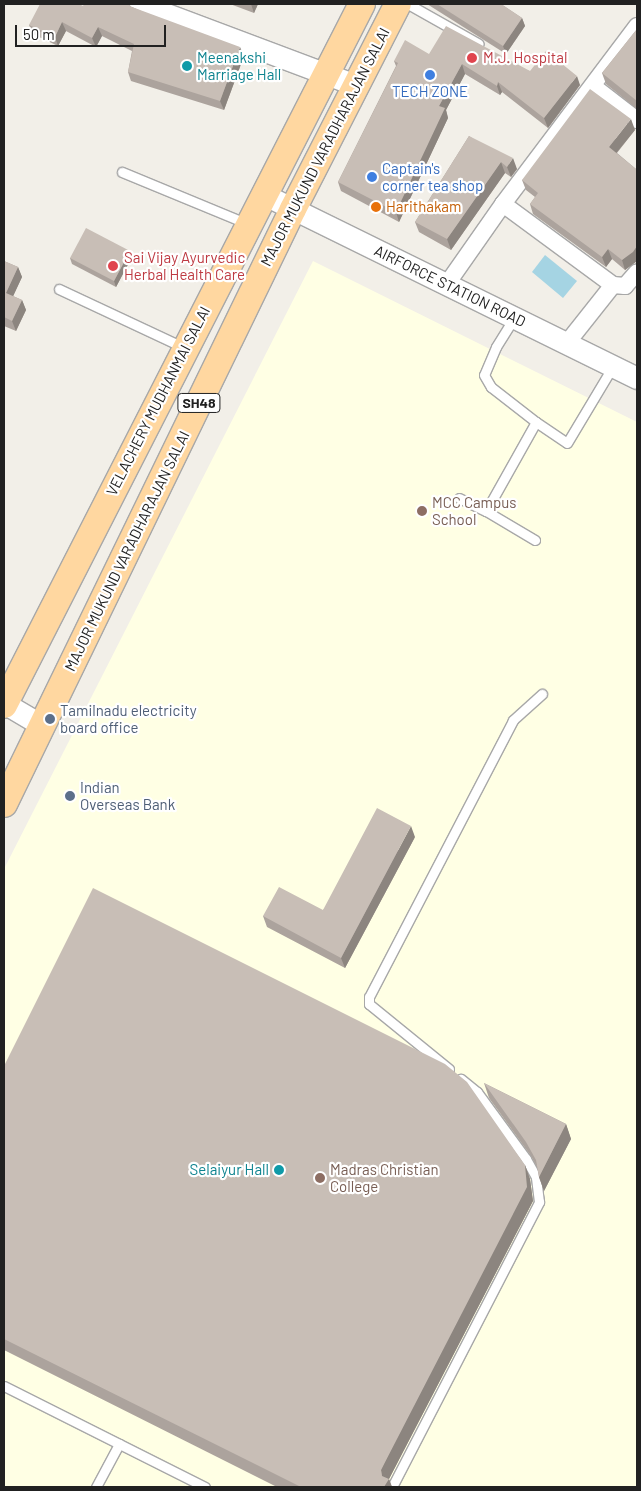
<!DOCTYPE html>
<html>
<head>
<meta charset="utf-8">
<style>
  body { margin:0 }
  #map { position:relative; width:641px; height:1491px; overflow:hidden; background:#f2efe8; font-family:Barlow,sans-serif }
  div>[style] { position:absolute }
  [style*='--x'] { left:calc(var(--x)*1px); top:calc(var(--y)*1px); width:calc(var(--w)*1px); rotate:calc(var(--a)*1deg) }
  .education>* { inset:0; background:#ffffe4 }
  .water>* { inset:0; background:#a5d4e3 }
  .roads { filter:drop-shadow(1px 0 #a8a8a8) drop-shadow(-1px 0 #a8a8a8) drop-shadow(0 1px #a8a8a8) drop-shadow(0 -1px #a8a8a8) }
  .service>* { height:9px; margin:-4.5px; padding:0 4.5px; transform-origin:4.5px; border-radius:4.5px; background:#fff }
  .minor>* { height:16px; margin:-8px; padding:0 8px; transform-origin:8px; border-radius:8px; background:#fff }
  .tertiary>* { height:21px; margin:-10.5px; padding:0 10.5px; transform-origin:10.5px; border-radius:10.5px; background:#fff }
  .primary>* { height:26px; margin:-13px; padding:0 13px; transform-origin:13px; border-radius:13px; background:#ffd7a0 }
  .wall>* { inset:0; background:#aca39d }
  .shaded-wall>* { inset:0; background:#8c857f }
  .building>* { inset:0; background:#c8beb6 }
  .dots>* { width:14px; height:14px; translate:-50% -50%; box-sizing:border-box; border:2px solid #fff; border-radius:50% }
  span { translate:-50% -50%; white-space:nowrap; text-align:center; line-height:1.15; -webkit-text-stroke:4.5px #fff; paint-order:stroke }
  .shield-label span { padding:1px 4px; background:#fff; border:1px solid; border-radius:4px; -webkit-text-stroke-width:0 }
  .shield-label { font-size:14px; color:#212121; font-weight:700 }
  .culture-label { font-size:15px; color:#0d838f }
  .left { translate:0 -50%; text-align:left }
  .right { translate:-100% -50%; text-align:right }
  .health-label { font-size:15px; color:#be3a42 }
  .shop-label { font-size:15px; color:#366cbe }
  .street-label { font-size:15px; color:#212121 }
  .food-label { font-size:15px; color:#c56008 }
  .education-label { font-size:15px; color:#785e54 }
  .service-label { font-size:15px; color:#4e5e75 }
  .frame { position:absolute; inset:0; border:5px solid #212121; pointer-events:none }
  .scale { position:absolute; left:15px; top:25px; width:151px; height:22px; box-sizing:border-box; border:2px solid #212121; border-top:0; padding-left:6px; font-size:15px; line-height:18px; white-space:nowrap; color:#212121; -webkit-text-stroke:4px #fff; paint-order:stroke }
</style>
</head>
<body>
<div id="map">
  <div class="education">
    <div style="clip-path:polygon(313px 261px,637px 422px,637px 1487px,4px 1487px,4px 869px)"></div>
  </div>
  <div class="water">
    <div style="clip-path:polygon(545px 255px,577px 281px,563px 298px,532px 272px)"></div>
  </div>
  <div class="roads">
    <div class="service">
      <div style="--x:408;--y:4;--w:81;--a:29.4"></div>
      <div style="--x:122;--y:172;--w:136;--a:22.4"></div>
      <div style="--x:59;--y:289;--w:139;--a:25.1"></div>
      <div style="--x:514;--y:318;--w:34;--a:122"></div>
      <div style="--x:496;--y:347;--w:30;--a:113"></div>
      <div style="--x:484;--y:375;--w:14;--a:60"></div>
      <div style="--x:491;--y:387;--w:57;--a:37.9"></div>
      <div style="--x:459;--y:498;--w:30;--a:26"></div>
      <div style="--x:486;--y:511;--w:102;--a:-60.7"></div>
      <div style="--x:536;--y:422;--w:37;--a:34"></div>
      <div style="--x:567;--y:443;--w:90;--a:-59.1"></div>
      <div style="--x:486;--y:511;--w:57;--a:30.6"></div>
      <div style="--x:449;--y:1069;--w:103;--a:-140.9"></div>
      <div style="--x:369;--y:1004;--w:7;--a:-90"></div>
      <div style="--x:369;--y:997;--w:312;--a:-62.5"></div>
      <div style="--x:513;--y:720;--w:39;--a:-42"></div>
      <div style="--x:4;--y:1386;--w:225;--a:26.7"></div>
      <div style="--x:96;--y:1487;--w:49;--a:-61.9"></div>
      <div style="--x:392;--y:1487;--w:321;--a:-62.7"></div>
      <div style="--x:539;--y:1202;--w:25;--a:-97"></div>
      <div style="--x:536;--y:1177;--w:21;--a:-119"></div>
      <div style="--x:526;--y:1159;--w:83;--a:-126.2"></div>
      <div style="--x:477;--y:1092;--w:21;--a:-141"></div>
    </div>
    <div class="minor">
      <div style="--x:593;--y:86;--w:56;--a:37.7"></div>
      <div style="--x:503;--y:204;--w:137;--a:36.4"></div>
      <div style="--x:613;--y:285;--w:12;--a:5"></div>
      <div style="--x:625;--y:286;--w:18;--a:-49"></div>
      <div style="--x:447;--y:284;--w:98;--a:-55"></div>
      <div style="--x:503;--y:204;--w:223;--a:-53"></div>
      <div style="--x:567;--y:343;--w:74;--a:-51.6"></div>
    </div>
    <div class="tertiary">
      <div style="--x:140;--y:4;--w:231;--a:20.6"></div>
      <div style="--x:263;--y:194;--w:417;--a:26.2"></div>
      <div style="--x:4;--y:703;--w:45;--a:30.5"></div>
    </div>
    <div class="primary">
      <div style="--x:4;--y:705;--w:787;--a:-62.95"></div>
      <div style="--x:4;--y:804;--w:661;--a:-64.09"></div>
      <div style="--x:293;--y:209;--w:230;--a:-62.9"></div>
    </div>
  </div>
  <div class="wall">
    <div style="clip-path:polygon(230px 4px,258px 4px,254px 13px)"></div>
    <div style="clip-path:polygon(427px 4px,501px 4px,522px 18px,525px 26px,506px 54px)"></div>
    <div style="clip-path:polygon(83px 6px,132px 7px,244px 56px,224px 110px,131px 81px,128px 72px,132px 51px,102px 36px,96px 47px,66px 31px,58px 46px,33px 34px,29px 25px)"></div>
    <div style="clip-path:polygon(637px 29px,637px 109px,606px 84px,602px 73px)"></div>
    <div style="clip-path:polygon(429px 54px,530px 71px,580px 85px,548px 128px,502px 92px,500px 95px,465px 74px,446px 110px,448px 118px,399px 222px,341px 191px,338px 182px,396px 66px,394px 61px)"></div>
    <div style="clip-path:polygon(635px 130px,617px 153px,636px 169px,637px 167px,637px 261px,625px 270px,612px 259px,606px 267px,533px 214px,530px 204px,535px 197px,526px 190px,522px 180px)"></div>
    <div style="clip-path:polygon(469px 136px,517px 169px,511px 177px,505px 173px,451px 250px,419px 232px,415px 222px)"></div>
    <div style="clip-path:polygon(132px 257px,116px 287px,72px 264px,70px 258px)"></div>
    <div style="clip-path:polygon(4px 261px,18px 267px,22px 277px,13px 296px,22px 300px,26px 310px,16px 331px,4px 326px)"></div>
    <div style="clip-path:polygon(415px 837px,345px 968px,267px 927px,263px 916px,323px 910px)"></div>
    <div style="clip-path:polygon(4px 1066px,525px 1165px,530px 1179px,533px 1201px,389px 1479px,392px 1487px,277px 1487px,4px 1350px)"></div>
    <div style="clip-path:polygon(484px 1083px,566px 1124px,571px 1139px,544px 1191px,539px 1177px,537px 1167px,531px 1156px,489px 1098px)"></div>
  </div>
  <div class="shaded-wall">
    <div style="clip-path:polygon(251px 4px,258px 4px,254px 13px)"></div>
    <div style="clip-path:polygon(522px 18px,525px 26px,506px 54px,503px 46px)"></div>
    <div style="clip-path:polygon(62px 22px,66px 31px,58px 46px,55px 37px)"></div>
    <div style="clip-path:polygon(98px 27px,102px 36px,96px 47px,92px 38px)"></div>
    <div style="clip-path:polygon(240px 47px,244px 56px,224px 110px,220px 101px)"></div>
    <div style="clip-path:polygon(462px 64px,465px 74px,446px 110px,448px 118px,399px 222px,396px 212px,439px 106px)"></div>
    <div style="clip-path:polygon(577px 76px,580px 85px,548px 128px,544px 118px)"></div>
    <div style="clip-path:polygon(498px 82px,502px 92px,500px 95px,497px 86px)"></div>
    <div style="clip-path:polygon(631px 119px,635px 130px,613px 157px,609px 147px)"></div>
    <div style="clip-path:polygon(513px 158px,517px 169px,511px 177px,507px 167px)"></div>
    <div style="clip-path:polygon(501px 162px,505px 173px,451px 250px,447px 239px)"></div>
    <div style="clip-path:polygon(637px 246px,637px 261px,625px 270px,622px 260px)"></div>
    <div style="clip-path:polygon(608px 249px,612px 259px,606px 267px,602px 257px)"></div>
    <div style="clip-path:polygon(130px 251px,132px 257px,116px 287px,114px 281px)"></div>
    <div style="clip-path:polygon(18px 267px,22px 277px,10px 303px,6px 293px)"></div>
    <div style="clip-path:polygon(22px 300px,26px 310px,16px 331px,12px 321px)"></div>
    <div style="clip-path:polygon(411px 826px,415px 837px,345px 968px,341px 958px)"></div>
    <div style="clip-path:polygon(566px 1124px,571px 1139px,544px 1191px,539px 1177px)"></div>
    <div style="clip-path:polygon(525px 1165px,530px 1179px,533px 1201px,389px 1479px,392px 1487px,384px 1487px,381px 1470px)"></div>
  </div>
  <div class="building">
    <div style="clip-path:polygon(40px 4px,79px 4px,83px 6px,84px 4px,128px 4px,132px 7px,240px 47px,220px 101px,128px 72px,134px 44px,98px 27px,92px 38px,62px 22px,55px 37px,29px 25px)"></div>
    <div style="clip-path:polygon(437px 4px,501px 4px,522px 18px,503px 46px)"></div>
    <div style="clip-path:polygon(446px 26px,530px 71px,546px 51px,577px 76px,544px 118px,498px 82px,497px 86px,462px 64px,439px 106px,445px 108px,396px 212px,338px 182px,398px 63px,394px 61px,405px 40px,429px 54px)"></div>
    <div style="clip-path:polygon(637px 29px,637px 101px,602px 73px)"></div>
    <div style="clip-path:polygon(590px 89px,631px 119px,609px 147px,636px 169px,637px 167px,637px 246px,633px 252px,622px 260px,608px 249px,602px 257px,530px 204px,538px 193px,522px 180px)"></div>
    <div style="clip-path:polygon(469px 136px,513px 158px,507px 167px,501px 162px,447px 239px,415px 222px)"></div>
    <div style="clip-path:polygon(86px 228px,130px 251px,114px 281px,70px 258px)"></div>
    <div style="clip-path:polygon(4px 261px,18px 267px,6px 293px,22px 300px,12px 321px,4px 317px)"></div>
    <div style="clip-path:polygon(377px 808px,411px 826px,341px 958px,263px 916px,279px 887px,323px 910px)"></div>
    <div style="clip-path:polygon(93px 888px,445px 1064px,467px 1082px,525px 1165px,527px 1187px,381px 1470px,382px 1476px,389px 1479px,384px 1487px,301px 1487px,4px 1339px,4px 1066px)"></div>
    <div style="clip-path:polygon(484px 1083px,566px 1124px,539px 1177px,536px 1160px,526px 1142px)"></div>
  </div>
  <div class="dots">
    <div style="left:472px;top:58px;background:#e0444e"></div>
    <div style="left:187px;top:66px;background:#0f9aa8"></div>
    <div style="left:430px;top:75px;background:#3f7fe0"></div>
    <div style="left:372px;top:177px;background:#3f7fe0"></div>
    <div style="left:376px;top:207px;background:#e8710a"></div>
    <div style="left:113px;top:266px;background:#e0444e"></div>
    <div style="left:422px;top:511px;background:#8d6e63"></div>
    <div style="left:50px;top:719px;background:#5c6f8a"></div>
    <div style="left:70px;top:796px;background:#5c6f8a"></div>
    <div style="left:279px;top:1170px;background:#0f9aa8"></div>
    <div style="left:320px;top:1178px;background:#8d6e63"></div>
  </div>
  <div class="shield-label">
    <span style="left:199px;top:403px">SH48</span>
  </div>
  <div class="culture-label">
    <span class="left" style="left:197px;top:66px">Meenakshi<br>Marriage Hall</span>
    <span class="right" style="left:269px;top:1170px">Selaiyur Hall</span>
  </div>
  <div class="health-label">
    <span class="left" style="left:483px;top:58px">M.J. Hospital</span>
    <span class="left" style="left:124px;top:266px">Sai Vijay Ayurvedic<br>Herbal Health Care</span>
  </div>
  <div class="shop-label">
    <span style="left:430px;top:92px">TECH ZONE</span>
    <span class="left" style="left:382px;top:177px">Captain's<br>corner tea shop</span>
  </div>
  <div class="street-label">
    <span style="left:325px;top:147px;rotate:-63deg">MAJOR MUKUND VARADHARAJAN SALAI</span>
    <span style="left:450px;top:286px;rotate:26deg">AIRFORCE STATION ROAD</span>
    <span style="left:158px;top:401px;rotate:-63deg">VELACHERY MUDHANMAI SALAI</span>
    <span style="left:127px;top:551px;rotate:-64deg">MAJOR MUKUND VARADHARAJAN SALAI</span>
  </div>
  <div class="food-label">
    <span class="left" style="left:386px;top:207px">Harithakam</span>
  </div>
  <div class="education-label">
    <span class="left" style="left:432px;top:511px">MCC Campus<br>School</span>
    <span class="left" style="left:330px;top:1178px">Madras Christian<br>College</span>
  </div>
  <div class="service-label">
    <span class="left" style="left:60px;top:719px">Tamilnadu electricity<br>board office</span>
    <span class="left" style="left:80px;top:796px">Indian<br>Overseas Bank</span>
  </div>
  <div class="frame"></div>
  <div class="scale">50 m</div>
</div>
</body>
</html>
